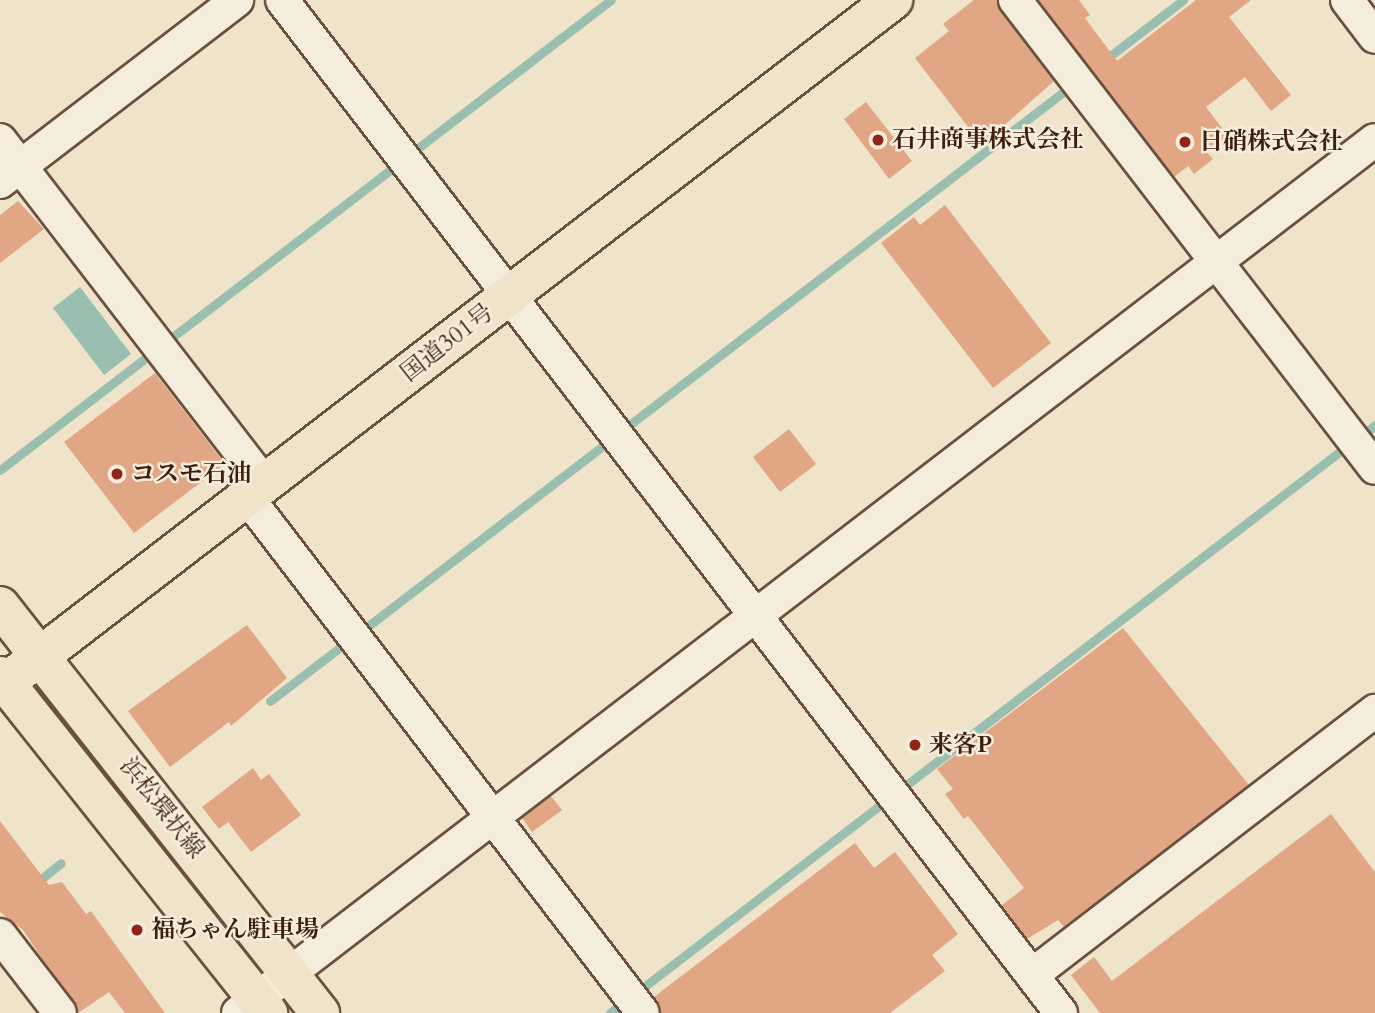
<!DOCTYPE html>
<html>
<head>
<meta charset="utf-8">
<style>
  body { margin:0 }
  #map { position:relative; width:1375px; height:1013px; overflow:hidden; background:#efe4c9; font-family:Cardo,"Noto Serif JP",serif }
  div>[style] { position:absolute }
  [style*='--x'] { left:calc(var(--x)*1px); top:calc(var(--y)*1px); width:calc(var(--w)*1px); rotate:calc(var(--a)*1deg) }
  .water>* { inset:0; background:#9abfb1 }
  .stream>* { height:9px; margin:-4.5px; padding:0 4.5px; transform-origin:4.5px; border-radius:4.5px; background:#9abfb1 }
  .building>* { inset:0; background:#e1a684 }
  .roads { filter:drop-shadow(2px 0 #6a503e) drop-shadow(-2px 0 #6a503e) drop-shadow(0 2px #6a503e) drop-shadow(0 -2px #6a503e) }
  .minor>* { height:32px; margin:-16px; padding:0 16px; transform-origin:16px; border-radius:16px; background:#f5eddc }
  .primary>* { height:38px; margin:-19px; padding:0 19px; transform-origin:19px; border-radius:19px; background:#efe4c9 }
  .trunk>* { height:38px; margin:-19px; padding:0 19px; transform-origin:19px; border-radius:19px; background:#efe4c9 }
  .dots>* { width:19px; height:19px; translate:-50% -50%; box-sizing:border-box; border:4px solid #f5eddc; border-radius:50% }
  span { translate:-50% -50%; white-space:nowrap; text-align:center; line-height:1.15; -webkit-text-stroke:5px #f5eddc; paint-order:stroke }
  .poi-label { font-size:24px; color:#3e1e0f; font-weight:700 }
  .left { translate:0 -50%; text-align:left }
  .street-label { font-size:24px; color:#3e1e0f }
</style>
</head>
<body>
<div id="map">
  <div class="water">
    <div style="clip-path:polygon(80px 287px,131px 354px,104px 375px,53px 308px)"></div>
  </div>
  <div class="stream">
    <div style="--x:1084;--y:76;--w:125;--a:-37.5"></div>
    <div style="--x:414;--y:151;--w:248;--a:-37.5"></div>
    <div style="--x:166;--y:342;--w:287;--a:-37.5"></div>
    <div style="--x:628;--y:426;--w:558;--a:-37.51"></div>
    <div style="--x:1361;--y:436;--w:18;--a:-38"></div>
    <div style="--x:0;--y:470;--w:192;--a:-37.6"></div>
    <div style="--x:359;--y:633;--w:310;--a:-37.5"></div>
    <div style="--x:270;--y:701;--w:97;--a:-37.5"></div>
    <div style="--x:905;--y:786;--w:558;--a:-37.57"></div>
    <div style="--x:35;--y:884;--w:33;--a:-39"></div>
    <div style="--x:636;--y:993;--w:309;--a:-37.6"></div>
    <div style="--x:610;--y:1013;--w:17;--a:-36"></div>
  </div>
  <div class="building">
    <div style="clip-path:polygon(974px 0,997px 0,1000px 11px,1054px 81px,982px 145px,915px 58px,949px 31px,943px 24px)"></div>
    <div style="clip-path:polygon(1038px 0,1079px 0,1090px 15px,1085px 18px,1117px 61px,1196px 0,1251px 0,1229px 17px,1291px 95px,1271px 111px,1245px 77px,1206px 107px,1228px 136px,1207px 152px,1213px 159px,1194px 174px,1188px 166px,1174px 177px)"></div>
    <div style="clip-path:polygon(866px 102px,912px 161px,889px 179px,844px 119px)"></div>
    <div style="clip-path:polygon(18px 201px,44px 229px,0 263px,0 215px)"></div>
    <div style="clip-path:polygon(945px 205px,1051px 343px,993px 388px,881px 243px,914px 217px,920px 225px)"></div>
    <div style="clip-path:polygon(155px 373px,225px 464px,134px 533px,64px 442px)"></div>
    <div style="clip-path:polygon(789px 429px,816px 464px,780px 492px,753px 457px)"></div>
    <div style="clip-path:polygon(247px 625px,287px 678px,231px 726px,229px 722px,170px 767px,128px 711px)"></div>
    <div style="clip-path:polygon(1123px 628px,1249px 785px,1064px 927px,1058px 920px,1027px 939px,1002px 905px,1024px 888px,968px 816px,964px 819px,945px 794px,953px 789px,937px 769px)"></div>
    <div style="clip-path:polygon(253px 768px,261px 780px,269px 774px,301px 815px,251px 852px,228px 822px,219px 829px,202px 807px)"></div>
    <div style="clip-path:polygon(551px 796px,562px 810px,532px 832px,522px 818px)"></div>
    <div style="clip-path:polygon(1331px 814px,1375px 872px,1375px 1013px,1100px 1013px,1071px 975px,1094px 957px,1112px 981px)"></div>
    <div style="clip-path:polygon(0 821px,49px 885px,62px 882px,86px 914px,91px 911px,165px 1013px,125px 1013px,109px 992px,78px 1013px,23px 930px,0 912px)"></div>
    <div style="clip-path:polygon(855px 843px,874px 868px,895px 852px,958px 934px,932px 955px,945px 971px,890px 1013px,661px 1013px,654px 997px)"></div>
  </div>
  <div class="roads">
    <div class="minor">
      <div style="--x:282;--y:0;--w:1278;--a:52.44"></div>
      <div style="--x:1015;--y:0;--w:590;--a:52.43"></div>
      <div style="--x:1347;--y:0;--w:46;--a:52.9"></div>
      <div style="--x:0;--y:140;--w:433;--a:52.4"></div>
      <div style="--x:0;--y:182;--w:299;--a:-37.5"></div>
      <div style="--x:247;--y:497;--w:650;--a:52.5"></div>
      <div style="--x:0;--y:935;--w:98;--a:52.4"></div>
      <div style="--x:1032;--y:975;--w:433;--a:-37.6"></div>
      <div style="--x:238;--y:1013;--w:1433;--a:-37.52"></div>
    </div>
    <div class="primary">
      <div style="--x:0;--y:606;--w:518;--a:51.82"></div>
      <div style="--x:0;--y:676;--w:431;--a:51.5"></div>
    </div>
    <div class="trunk">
      <div style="--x:0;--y:687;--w:1127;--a:-37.57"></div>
    </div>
  </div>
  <div class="dots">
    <div style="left:878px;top:140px;background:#8f2418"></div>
    <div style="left:1185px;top:142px;background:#8f2418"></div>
    <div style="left:117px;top:474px;background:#8f2418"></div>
    <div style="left:915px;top:745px;background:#8f2418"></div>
    <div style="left:137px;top:930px;background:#8f2418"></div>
  </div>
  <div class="poi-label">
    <span class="left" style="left:892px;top:140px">石井商事株式会社</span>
    <span class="left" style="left:1199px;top:142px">日硝株式会社</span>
    <span class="left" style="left:131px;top:474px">コスモ石油</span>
    <span class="left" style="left:929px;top:745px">来客P</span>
    <span class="left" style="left:151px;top:930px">福ちゃん駐車場</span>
  </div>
  <div class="street-label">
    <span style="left:447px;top:343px;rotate:-38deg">国道301号</span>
    <span style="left:162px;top:808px;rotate:52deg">浜松環状線</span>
  </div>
</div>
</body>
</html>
